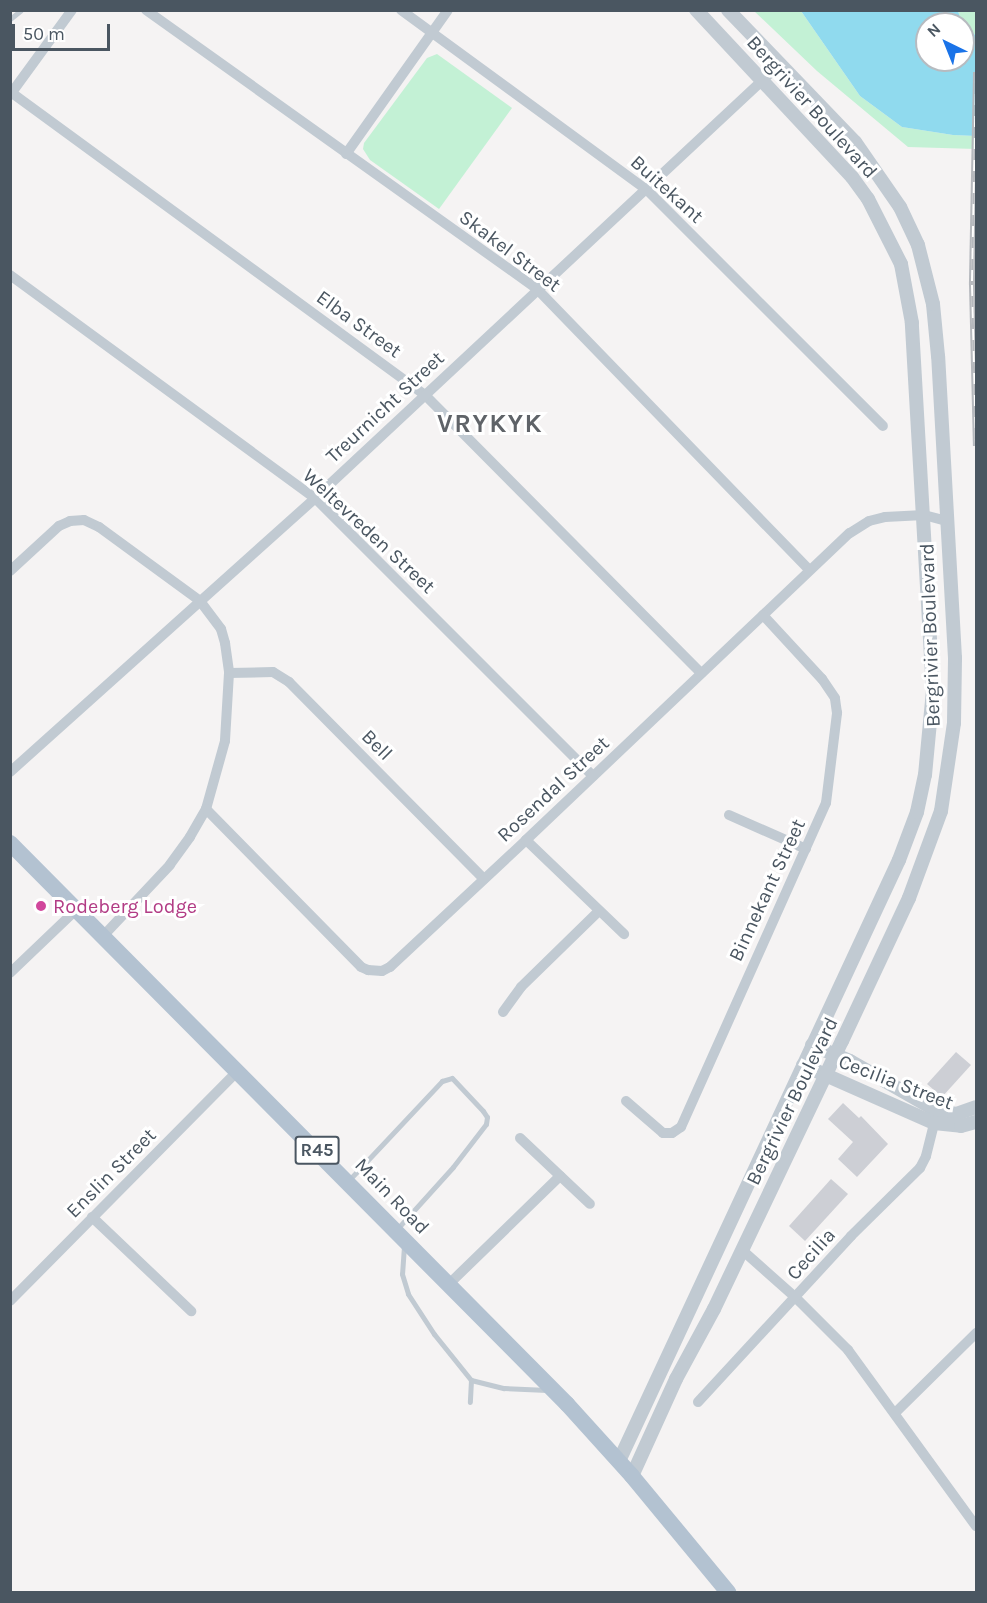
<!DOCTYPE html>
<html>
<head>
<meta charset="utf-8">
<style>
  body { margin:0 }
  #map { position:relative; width:987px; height:1603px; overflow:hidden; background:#f5f3f3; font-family:Karla,sans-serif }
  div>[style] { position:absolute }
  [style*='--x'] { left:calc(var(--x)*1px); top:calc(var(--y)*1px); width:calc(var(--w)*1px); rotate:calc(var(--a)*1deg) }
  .green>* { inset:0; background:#c3f1d5 }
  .water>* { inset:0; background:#90daee }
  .building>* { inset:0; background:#cdcfd5 }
  .service>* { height:5px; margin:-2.5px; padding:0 2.5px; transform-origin:2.5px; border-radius:2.5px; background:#c1cad2 }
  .minor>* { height:10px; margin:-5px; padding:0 5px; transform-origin:5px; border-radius:5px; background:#c1cad2 }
  .tertiary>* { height:14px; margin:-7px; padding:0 7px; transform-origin:7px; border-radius:7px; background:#c1cad2 }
  .primary>* { height:16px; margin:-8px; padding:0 8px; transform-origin:8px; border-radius:8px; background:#b3c2d1 }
  .rail>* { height:6px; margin-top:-3px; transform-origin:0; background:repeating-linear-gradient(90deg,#fff 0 11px,#b5b8bd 0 22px); box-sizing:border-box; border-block:2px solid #b5b8bd }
  .dots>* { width:16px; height:16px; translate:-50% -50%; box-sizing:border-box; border:3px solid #fff; border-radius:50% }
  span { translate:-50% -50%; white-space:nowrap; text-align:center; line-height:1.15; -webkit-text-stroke:6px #fff; paint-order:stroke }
  .shield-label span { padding:2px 4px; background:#fff; border:2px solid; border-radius:4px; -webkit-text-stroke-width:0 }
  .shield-label { font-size:18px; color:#4a5661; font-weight:700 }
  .street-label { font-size:20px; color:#4a5661 }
  .hotel-label { font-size:20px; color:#b23c85 }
  .left { translate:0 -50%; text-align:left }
  .district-label { font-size:26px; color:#5f6368; font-weight:700; letter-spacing:1.5px }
  .frame { position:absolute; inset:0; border:12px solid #4a5661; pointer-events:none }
  .north { position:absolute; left:915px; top:12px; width:60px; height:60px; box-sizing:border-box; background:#fff; border:2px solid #b7bbc0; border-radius:50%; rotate:317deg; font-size:16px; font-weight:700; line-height:24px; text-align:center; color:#4a5661 }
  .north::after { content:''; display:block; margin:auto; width:21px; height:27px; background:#1a73e8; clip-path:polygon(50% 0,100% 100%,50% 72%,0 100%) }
  .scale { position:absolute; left:12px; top:24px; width:98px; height:27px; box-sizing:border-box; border:3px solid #4a5661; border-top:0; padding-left:8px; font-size:18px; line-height:21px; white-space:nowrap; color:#4a5661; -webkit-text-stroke:4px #fff; paint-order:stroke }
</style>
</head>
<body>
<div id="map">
  <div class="green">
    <div style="clip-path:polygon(754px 11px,801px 11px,860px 96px,902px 127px,953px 135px,976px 136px,976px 149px,908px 147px,817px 71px)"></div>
    <div style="clip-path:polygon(958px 11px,976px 11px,976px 36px,961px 20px)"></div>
    <div style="clip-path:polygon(437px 54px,512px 108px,439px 209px,370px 160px,363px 149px,364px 143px,427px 58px)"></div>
  </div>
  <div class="water">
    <div style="clip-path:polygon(evenodd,801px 11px,958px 11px,961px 20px,976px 36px,976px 136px,953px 135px,902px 127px,860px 96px,801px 11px,927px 24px,963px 24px,963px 60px,927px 60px,927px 24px)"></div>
  </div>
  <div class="building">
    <div style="clip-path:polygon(956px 1052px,971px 1065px,942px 1097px,927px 1084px)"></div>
    <div style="clip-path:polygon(843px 1103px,859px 1118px,861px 1116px,888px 1144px,857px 1177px,838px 1159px,853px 1142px,828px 1119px)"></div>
    <div style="clip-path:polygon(831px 1179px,848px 1194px,805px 1241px,789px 1226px)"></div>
  </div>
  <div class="service">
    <div style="--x:10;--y:19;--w:14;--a:-39"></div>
    <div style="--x:349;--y:1180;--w:136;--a:-46.8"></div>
    <div style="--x:442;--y:1081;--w:10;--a:-17"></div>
    <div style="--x:452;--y:1078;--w:45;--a:46.8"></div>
    <div style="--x:483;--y:1111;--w:7;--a:56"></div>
    <div style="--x:487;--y:1117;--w:7;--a:98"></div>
    <div style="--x:486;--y:1124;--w:54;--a:127.5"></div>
    <div style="--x:453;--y:1167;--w:84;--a:132.1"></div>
    <div style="--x:404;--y:1246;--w:28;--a:94"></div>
    <div style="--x:402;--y:1274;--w:21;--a:73"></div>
    <div style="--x:408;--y:1294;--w:48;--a:57"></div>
    <div style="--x:434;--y:1334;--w:59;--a:51.2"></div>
    <div style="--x:471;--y:1380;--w:22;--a:93"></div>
    <div style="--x:471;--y:1380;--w:34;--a:14"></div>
    <div style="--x:504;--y:1388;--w:43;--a:2.7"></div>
  </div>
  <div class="minor">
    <div style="--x:146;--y:10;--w:482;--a:35.5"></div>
    <div style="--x:538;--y:290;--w:390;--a:45.9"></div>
    <div style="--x:401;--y:10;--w:303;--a:36.2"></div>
    <div style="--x:646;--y:189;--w:335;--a:45"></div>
    <div style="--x:12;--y:93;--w:512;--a:36.18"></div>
    <div style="--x:425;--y:395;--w:392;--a:45.2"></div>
    <div style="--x:10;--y:95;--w:105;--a:-53.9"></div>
    <div style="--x:346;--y:154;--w:176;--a:-54.7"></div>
    <div style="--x:10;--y:275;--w:378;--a:36.2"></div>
    <div style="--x:315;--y:498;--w:393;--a:45"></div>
    <div style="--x:10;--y:571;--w:67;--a:-42.6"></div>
    <div style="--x:59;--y:526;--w:12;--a:-24"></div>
    <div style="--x:70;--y:521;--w:14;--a:-4"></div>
    <div style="--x:84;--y:520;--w:17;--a:25"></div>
    <div style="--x:99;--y:527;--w:125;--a:36.2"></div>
    <div style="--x:200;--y:601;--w:35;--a:53"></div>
    <div style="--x:221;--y:629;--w:15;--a:74"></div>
    <div style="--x:225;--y:643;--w:30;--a:82"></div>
    <div style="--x:229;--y:673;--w:68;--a:93.4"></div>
    <div style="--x:225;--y:741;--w:71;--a:105.6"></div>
    <div style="--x:206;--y:809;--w:32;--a:120"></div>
    <div style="--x:190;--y:837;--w:34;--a:126"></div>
    <div style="--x:170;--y:865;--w:98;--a:133.3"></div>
    <div style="--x:229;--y:673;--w:44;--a:-1.3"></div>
    <div style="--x:273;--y:672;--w:19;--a:32"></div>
    <div style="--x:289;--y:682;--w:277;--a:45.3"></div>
    <div style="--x:10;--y:772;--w:410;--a:-41.9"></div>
    <div style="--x:315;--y:498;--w:636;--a:-43.03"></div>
    <div style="--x:206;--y:809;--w:221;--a:45.5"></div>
    <div style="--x:361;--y:967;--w:8;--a:23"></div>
    <div style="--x:368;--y:970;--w:14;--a:4"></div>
    <div style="--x:382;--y:971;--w:9;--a:-27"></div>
    <div style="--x:390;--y:967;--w:186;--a:-43"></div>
    <div style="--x:526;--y:840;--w:446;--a:-43.5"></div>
    <div style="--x:850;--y:533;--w:22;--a:-32"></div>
    <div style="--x:869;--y:521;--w:16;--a:-14"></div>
    <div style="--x:885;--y:517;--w:39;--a:-3"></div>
    <div style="--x:924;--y:515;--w:23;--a:15"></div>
    <div style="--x:729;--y:815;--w:84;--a:23.8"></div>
    <div style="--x:526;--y:840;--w:136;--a:43.8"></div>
    <div style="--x:10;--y:973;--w:93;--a:-43.7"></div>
    <div style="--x:503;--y:1012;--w:31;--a:-54"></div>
    <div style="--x:521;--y:987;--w:109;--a:-44.3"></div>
    <div style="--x:626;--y:1101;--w:49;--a:40.9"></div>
    <div style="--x:663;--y:1133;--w:9;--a:0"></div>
    <div style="--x:672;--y:1133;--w:11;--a:-34"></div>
    <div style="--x:681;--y:1127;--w:355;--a:-65.9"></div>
    <div style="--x:826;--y:803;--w:91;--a:-83"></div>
    <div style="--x:837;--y:713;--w:15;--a:-98"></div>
    <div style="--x:835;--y:698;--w:23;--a:-124"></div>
    <div style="--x:822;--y:679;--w:87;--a:-132.7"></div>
    <div style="--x:520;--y:1138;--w:96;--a:43.3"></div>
    <div style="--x:92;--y:1217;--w:137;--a:43.5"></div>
    <div style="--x:742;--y:1250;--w:72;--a:41.6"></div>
    <div style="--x:796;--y:1298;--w:74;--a:45"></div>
    <div style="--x:848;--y:1350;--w:218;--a:54"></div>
    <div style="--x:449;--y:1284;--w:155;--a:-44.2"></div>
    <div style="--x:10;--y:1301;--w:324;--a:-45.3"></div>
    <div style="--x:698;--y:1402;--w:226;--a:-47.3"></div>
    <div style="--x:851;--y:1236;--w:97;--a:-44.6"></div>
    <div style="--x:920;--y:1168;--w:13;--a:-63"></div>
    <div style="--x:926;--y:1156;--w:34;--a:-76"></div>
    <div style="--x:895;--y:1413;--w:114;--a:-44.6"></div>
  </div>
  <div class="tertiary">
    <div style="--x:812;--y:1045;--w:41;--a:22.8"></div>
    <div style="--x:850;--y:1061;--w:99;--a:29.7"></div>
    <div style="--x:936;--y:1110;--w:20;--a:11"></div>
    <div style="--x:956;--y:1114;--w:21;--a:-19"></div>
    <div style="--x:803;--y:1065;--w:143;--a:23.9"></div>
    <div style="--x:934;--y:1123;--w:27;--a:6"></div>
    <div style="--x:961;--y:1126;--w:16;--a:-15"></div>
    <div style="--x:619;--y:1461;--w:663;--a:-65.02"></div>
    <div style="--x:899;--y:860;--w:51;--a:-69.4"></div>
    <div style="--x:917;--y:812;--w:38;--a:-78"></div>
    <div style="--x:925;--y:775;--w:84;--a:-84.6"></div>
    <div style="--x:933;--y:691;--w:369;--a:-93.3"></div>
    <div style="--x:912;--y:323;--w:60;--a:-100.6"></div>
    <div style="--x:901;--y:264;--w:73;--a:-116.9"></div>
    <div style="--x:868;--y:199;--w:27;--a:-126"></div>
    <div style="--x:852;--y:177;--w:229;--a:-133"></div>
    <div style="--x:632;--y:1476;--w:107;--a:-65.6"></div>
    <div style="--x:676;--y:1379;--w:80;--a:-61.5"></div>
    <div style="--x:714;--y:1309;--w:297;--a:-64.5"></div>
    <div style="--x:842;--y:1041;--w:158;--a:-64.9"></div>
    <div style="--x:909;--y:898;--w:93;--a:-69.8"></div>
    <div style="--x:941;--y:811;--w:89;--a:-81.6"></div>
    <div style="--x:954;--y:723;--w:65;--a:-89.1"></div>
    <div style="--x:955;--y:658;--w:302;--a:-93.2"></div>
    <div style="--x:938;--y:356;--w:52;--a:-95.5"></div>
    <div style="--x:933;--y:304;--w:61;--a:-104.3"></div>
    <div style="--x:918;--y:245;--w:42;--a:-115.3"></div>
    <div style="--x:900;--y:207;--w:79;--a:-124.7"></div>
    <div style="--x:855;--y:142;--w:183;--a:-133.9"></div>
  </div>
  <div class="primary">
    <div style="--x:10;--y:843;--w:791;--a:45.2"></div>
    <div style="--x:567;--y:1404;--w:97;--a:47.9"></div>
    <div style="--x:632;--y:1476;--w:151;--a:50.4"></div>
  </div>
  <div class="rail">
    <div style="--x:976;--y:72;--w:213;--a:91.1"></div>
    <div style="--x:972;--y:285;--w:161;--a:88.6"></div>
  </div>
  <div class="dots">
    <div style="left:41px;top:906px;background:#d1479c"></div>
  </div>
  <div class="shield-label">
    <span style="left:317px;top:1150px">R45</span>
  </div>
  <div class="street-label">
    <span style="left:812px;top:107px;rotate:48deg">Bergrivier Boulevard</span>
    <span style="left:667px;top:189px;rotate:42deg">Buitekant</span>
    <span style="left:510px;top:251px;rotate:37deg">Skakel Street</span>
    <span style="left:359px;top:324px;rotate:36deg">Elba Street</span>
    <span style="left:385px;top:407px;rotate:-43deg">Treurnicht Street</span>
    <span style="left:369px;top:531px;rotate:43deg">Weltevreden Street</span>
    <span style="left:930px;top:635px;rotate:-92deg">Bergrivier Boulevard</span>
    <span style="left:377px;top:745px;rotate:45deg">Bell</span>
    <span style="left:553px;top:789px;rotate:-43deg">Rosendal Street</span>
    <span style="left:767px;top:890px;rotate:-65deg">Binnekant Street</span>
    <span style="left:896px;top:1082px;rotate:21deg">Cecilia Street</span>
    <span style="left:792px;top:1101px;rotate:-64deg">Bergrivier Boulevard</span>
    <span style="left:111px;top:1173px;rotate:-45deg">Enslin Street</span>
    <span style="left:392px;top:1196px;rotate:46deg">Main Road</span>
    <span style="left:811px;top:1254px;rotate:-48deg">Cecilia</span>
  </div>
  <div class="hotel-label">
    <span class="left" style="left:53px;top:906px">Rodeberg Lodge</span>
  </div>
  <div class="district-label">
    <span style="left:490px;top:424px">VRYKYK</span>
  </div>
  <div class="frame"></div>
  <div class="north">N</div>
  <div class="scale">50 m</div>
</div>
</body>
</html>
